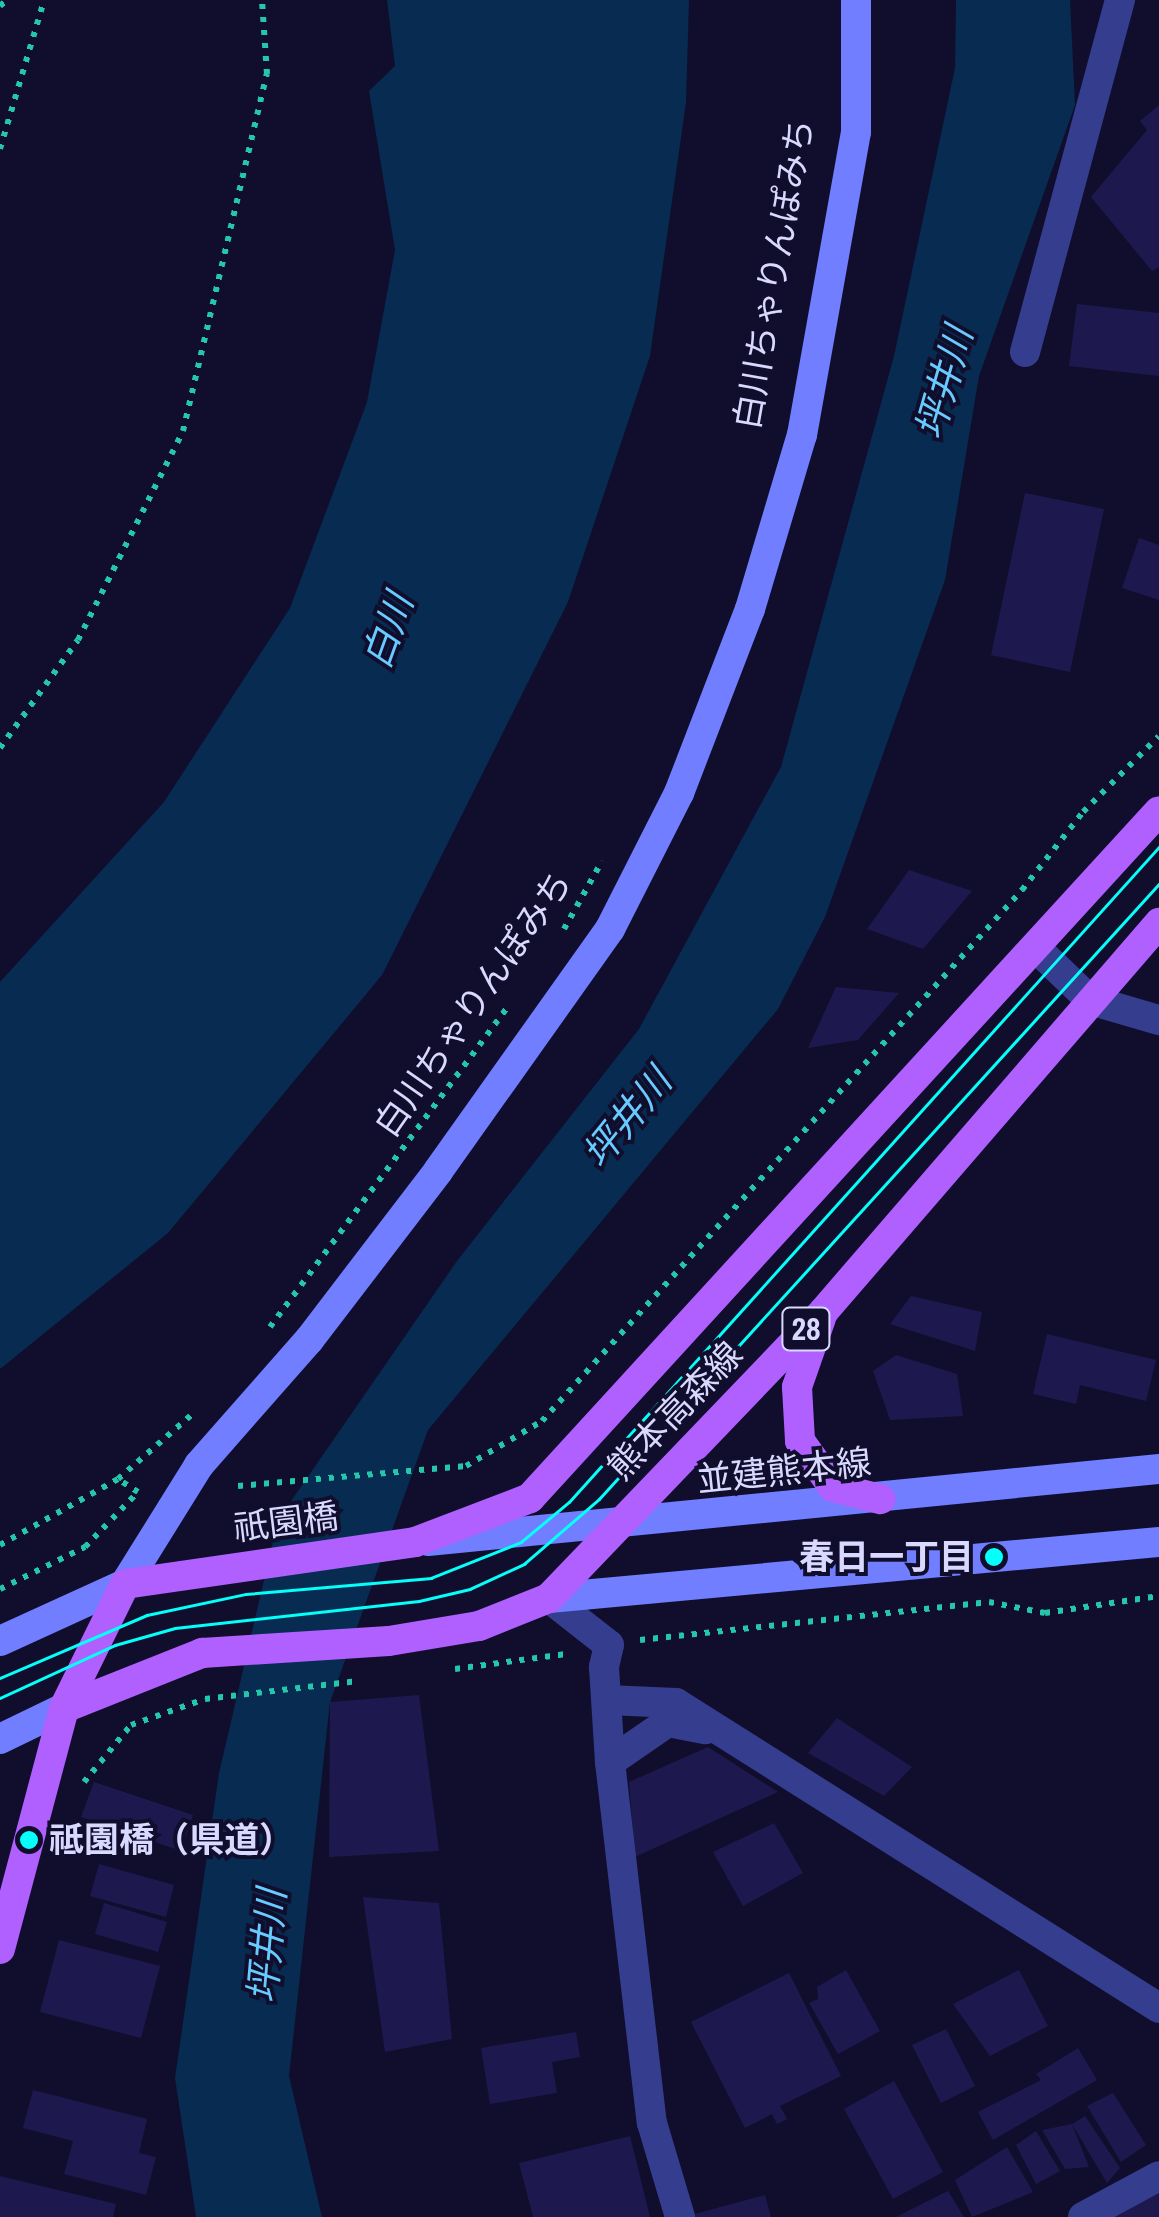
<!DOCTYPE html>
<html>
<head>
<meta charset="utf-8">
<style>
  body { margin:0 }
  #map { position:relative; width:1159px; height:2217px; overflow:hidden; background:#100e2c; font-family:"Archivo Narrow","Noto Sans JP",sans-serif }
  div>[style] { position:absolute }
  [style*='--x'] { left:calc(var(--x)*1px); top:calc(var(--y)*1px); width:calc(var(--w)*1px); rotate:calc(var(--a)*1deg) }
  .water>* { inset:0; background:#082b51 }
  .building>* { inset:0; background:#1d194e }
  .path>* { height:6px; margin-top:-3px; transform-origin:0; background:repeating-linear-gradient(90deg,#25c7aa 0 5px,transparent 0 13px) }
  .street>* { height:30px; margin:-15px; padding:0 15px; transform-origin:15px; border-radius:15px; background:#353d8f }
  .secondary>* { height:30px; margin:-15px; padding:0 15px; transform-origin:15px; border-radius:15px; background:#707eff }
  .primary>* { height:30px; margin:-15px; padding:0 15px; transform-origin:15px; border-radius:15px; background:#b060ff }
  .tram>* { height:2.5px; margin:-1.25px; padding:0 1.25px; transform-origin:1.25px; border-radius:1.25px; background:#05fffa }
  .dots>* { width:28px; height:28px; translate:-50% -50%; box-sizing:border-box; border:5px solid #100e2c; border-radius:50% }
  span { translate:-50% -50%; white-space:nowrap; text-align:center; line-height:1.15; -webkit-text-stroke:8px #100e2c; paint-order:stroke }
  .shield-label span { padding:2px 8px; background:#100e2c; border:2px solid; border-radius:8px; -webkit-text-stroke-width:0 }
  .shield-label { font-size:32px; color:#d9d9ff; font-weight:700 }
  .street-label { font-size:35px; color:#d9d9ff }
  .poi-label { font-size:35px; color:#d9d9ff; font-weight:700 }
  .right { translate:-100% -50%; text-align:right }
  .left { translate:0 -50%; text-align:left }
  .water-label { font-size:38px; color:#67cbff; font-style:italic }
</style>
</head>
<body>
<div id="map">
  <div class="water">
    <div style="clip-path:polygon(387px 0,689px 0,686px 102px,650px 356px,568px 602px,382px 975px,168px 1233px,0 1369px,0 982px,164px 802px,290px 608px,367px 402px,395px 250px,369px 91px,395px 66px)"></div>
    <div style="clip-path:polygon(956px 0,1070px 0,1075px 105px,979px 376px,945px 580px,825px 917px,778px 1009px,428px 1430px,330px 1702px,289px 2076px,322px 2217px,196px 2217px,175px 2078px,219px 1773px,278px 1520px,457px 1261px,639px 1029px,781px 767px,894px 356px,955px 68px)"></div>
  </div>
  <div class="building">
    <div style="clip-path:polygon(1159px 105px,1159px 267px,1152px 271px,1091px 197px,1147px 130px,1140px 121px)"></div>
    <div style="clip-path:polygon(1077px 304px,1159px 313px,1159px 376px,1069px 366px)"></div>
    <div style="clip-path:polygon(1025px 493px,1104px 509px,1070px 672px,991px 655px)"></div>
    <div style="clip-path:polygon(1139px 538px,1159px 545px,1159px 600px,1122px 588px)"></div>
    <div style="clip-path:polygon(909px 870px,972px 891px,923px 949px,867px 929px)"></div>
    <div style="clip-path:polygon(836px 987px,899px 993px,858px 1040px,808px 1048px)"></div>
    <div style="clip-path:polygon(911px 1296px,982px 1312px,975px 1351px,890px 1324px)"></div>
    <div style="clip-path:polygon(1047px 1334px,1156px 1360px,1146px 1401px,1080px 1385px,1076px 1404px,1033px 1394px)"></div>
    <div style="clip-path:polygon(896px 1355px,957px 1374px,963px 1416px,890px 1420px,873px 1371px)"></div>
    <div style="clip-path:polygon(419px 1695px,439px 1851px,329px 1857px,330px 1702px)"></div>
    <div style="clip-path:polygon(837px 1718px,912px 1767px,884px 1796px,808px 1753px)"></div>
    <div style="clip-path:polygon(708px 1747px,778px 1792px,635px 1857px,629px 1782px)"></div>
    <div style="clip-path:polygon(94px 1782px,193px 1815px,181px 1851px,81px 1817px)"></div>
    <div style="clip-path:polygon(774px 1823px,803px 1873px,743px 1906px,713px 1852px)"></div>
    <div style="clip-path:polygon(99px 1864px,174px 1885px,166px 1917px,90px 1896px)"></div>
    <div style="clip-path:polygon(363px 1897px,439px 1903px,452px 2039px,385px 2052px)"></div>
    <div style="clip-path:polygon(104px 1903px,167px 1922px,158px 1952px,95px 1934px)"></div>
    <div style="clip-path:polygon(59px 1940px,160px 1966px,141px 2038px,40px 2012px)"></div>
    <div style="clip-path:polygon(846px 1970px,880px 2031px,838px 2054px,809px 2003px,818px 1999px,817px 1987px)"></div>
    <div style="clip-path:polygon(1019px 1970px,1048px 2026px,990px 2056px,953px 2004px)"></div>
    <div style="clip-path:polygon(789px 1973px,841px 2076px,780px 2106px,787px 2119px,777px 2124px,772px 2114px,745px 2128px,691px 2022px)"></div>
    <div style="clip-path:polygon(946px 2029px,975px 2086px,941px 2103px,912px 2045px)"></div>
    <div style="clip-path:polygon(576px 2032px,580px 2057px,552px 2062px,557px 2093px,490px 2104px,481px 2048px)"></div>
    <div style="clip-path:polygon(1078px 2048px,1097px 2080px,993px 2140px,978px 2112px,1041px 2080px,1036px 2074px)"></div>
    <div style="clip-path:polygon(894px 2081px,943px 2172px,893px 2199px,844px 2109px)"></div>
    <div style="clip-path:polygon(33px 2090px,147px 2119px,139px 2153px,156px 2157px,146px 2195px,64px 2174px,73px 2141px,23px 2128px)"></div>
    <div style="clip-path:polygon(1113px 2093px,1146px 2145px,1121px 2162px,1087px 2106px)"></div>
    <div style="clip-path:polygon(1085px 2116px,1120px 2168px,1107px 2183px,1072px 2124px)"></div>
    <div style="clip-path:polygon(1072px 2124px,1089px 2167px,1065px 2169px,1042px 2130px)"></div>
    <div style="clip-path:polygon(1036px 2131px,1060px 2171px,1036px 2184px,1016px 2145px)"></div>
    <div style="clip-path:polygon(630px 2136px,650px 2217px,533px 2217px,519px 2163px)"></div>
    <div style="clip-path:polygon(1007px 2147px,1033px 2192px,972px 2217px,955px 2180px)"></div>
    <div style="clip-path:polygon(0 2176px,116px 2204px,113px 2217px,0 2217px)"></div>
    <div style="clip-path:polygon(1159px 2190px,1159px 2217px,1110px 2217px)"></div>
    <div style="clip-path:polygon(948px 2191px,964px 2217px,896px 2217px)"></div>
    <div style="clip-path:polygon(765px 2195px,771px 2217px,688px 2217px,687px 2216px)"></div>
  </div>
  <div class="path">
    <div style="--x:0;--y:6;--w:9;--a:-41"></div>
    <div style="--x:0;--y:149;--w:155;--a:-73.5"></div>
    <div style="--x:0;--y:748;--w:133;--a:-54.2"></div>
    <div style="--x:78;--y:640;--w:234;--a:-63.3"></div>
    <div style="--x:183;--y:431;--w:367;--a:-76.8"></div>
    <div style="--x:267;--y:74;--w:74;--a:-93.9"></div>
    <div style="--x:564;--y:929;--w:78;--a:-60.8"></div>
    <div style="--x:270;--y:1327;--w:402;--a:-53.4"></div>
    <div style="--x:238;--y:1486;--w:229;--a:-5"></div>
    <div style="--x:466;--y:1466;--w:88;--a:-30.6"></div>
    <div style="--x:542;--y:1421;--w:716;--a:-47.89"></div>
    <div style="--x:1022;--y:890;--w:99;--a:-52"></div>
    <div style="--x:1083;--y:812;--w:107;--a:-45"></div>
    <div style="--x:0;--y:1545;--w:135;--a:-29.2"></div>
    <div style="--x:118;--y:1479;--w:103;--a:-41.1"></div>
    <div style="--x:0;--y:1589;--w:95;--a:-26.3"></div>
    <div style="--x:85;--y:1547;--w:76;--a:-46.1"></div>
    <div style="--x:138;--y:1492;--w:24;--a:-147"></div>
    <div style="--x:640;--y:1640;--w:351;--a:-6.2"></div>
    <div style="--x:989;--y:1602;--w:57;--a:11.1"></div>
    <div style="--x:1045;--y:1613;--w:115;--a:-8.5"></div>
    <div style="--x:455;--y:1669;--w:112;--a:-7.7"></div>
    <div style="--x:84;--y:1782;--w:74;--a:-50.5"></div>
    <div style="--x:131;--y:1725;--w:78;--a:-19.4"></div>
    <div style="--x:205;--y:1699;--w:154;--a:-6.7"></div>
  </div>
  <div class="street">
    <div style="--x:1025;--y:352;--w:365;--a:-74.9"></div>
    <div style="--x:1037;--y:949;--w:74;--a:43.9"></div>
    <div style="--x:1090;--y:1000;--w:72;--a:16.2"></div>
    <div style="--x:549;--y:1598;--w:76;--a:38.1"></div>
    <div style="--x:609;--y:1645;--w:23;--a:103"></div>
    <div style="--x:604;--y:1667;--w:95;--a:86.4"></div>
    <div style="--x:610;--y:1762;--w:363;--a:83.4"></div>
    <div style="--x:652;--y:2123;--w:98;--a:73.4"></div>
    <div style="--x:607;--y:1700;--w:69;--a:2.5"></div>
    <div style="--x:676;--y:1703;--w:571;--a:32.27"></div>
    <div style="--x:610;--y:1762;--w:70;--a:-34.6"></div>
    <div style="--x:668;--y:1722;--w:38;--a:11"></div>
    <div style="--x:1083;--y:2217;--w:86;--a:-28.3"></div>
  </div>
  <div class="secondary">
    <div style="--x:428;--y:1541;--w:735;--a:-5.63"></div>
    <div style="--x:549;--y:1598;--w:613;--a:-5.25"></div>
    <div style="--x:0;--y:1641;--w:137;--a:-24.5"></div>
    <div style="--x:125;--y:1584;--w:140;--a:-58.1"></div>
    <div style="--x:199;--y:1465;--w:167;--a:-48.7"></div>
    <div style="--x:309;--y:1340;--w:213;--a:-52.6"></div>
    <div style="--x:438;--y:1171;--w:297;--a:-54.6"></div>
    <div style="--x:610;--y:929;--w:153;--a:-63.1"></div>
    <div style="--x:679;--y:793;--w:197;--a:-68.9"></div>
    <div style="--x:750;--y:609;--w:182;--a:-73.4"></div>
    <div style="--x:802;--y:435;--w:308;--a:-79.9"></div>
    <div style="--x:856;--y:132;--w:132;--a:-90"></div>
    <div style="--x:0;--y:1739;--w:71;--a:-25.8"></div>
  </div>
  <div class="primary">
    <div style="--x:821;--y:1318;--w:73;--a:109.2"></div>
    <div style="--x:797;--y:1387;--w:54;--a:86.8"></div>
    <div style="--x:800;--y:1441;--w:57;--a:54.3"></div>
    <div style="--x:833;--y:1487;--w:49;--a:14.3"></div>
    <div style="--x:64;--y:1708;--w:149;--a:-21.7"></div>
    <div style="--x:202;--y:1653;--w:187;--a:-3.7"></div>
    <div style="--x:389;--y:1641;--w:91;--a:-9.5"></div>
    <div style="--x:479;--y:1626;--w:75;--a:-21.8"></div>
    <div style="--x:549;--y:1598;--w:397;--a:-46.2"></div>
    <div style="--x:824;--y:1311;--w:513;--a:-49.19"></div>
    <div style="--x:0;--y:1949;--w:249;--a:-75.1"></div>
    <div style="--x:64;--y:1708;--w:138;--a:-63.8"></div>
    <div style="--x:125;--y:1584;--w:293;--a:-8.2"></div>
    <div style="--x:415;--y:1542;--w:123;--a:-20.9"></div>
    <div style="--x:530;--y:1498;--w:931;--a:-47.52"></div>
  </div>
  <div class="tram">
    <div style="--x:0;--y:1678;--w:160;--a:-23.2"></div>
    <div style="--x:147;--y:1615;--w:101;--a:-12"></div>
    <div style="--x:246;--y:1594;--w:186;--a:-4.9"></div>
    <div style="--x:431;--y:1578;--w:97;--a:-21.8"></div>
    <div style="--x:521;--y:1542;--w:62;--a:-39.8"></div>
    <div style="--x:569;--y:1502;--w:882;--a:-47.99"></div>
    <div style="--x:0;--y:1698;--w:127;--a:-24.7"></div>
    <div style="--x:115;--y:1645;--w:62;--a:-15.8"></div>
    <div style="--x:175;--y:1628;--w:245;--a:-6.3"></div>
    <div style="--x:419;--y:1601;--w:52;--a:-13.2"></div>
    <div style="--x:470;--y:1589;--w:60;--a:-24.8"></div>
    <div style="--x:524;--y:1564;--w:99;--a:-40.9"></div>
    <div style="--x:599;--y:1499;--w:832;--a:-47.68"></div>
  </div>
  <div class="dots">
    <div style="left:994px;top:1557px;background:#05fffa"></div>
    <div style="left:29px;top:1840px;background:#05fffa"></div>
  </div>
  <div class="shield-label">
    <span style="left:806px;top:1329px">28</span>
  </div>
  <div class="street-label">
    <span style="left:774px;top:274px;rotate:-80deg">白川ちゃりんぽみち</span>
    <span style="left:473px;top:1004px;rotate:-55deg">白川ちゃりんぽみち</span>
    <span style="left:675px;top:1411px;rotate:-46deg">熊本高森線</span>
    <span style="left:784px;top:1471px;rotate:-6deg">並建熊本線</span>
    <span style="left:286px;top:1522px;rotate:-7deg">祇園橋</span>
  </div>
  <div class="poi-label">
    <span class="right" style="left:974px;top:1557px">春日一丁目</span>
    <span class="left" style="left:49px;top:1840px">祗園橋（県道）</span>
  </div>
  <div class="water-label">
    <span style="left:944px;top:383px;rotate:-74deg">坪井川</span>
    <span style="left:388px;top:631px;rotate:-70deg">白川</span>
    <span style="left:627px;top:1118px;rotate:-51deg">坪井川</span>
    <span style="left:267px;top:1946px;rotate:-85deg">坪井川</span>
  </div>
</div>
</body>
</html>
